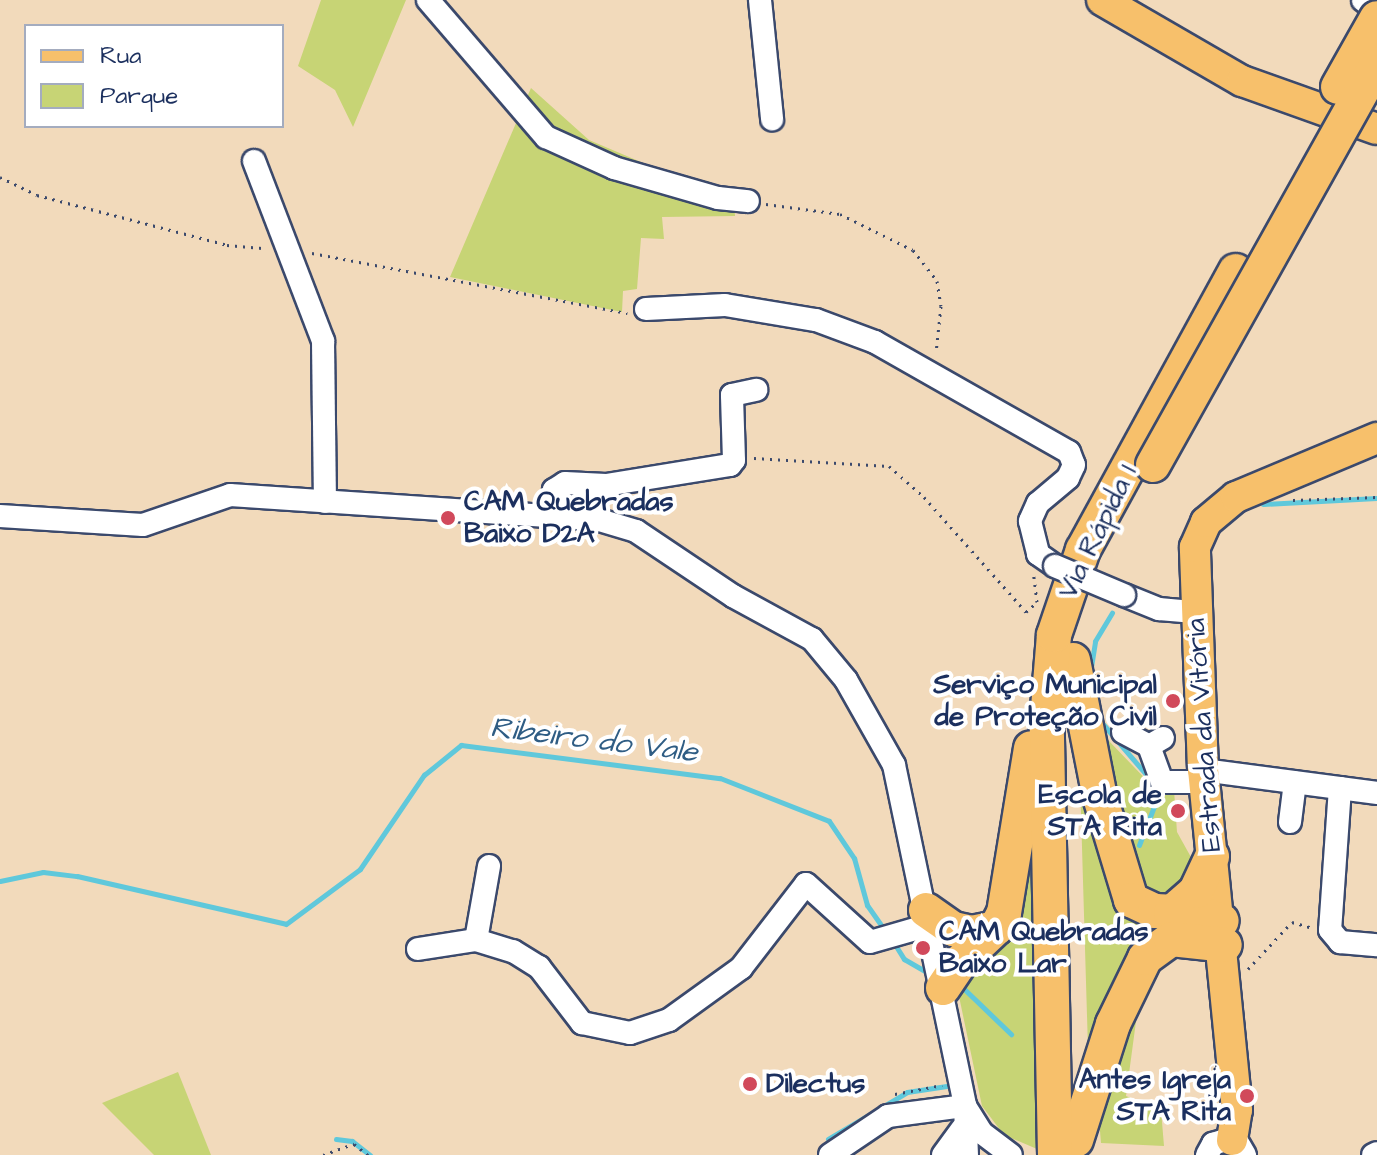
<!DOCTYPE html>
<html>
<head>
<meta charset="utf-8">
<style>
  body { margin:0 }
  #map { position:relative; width:1377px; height:1155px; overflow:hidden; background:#f2dabb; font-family:"Architects Daughter",sans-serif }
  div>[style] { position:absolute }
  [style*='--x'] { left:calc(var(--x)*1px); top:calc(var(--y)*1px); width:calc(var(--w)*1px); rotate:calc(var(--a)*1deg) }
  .green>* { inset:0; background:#c7d475 }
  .stream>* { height:5px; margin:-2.5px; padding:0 2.5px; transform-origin:2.5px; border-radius:2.5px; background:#5fc8db }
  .path>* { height:3px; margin-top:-1.5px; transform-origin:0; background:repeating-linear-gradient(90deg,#3b496c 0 2px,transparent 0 8px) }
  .roads { filter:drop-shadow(2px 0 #3b496c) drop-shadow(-2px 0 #3b496c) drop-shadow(0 2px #3b496c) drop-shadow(0 -2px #3b496c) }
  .minor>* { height:22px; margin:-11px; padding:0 11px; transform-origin:11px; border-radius:11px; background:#fff }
  .major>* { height:30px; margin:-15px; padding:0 15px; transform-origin:15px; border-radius:15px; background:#f7c06b }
  .highway>* { height:34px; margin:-17px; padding:0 17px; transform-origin:17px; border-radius:17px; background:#f7c06b }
  .bridges { filter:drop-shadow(2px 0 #3b496c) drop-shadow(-2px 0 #3b496c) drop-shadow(0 2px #3b496c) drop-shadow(0 -2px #3b496c) }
  .minor-bridge>* { height:22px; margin:-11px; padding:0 11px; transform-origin:11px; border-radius:11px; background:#fff }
  .highway-bridge>* { height:34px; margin:-17px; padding:0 17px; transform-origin:17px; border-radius:17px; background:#f7c06b }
  .dots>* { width:22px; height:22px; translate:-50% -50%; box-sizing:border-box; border:4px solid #fff; border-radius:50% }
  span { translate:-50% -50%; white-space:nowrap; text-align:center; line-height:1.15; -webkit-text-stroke:8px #fff; paint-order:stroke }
  .poi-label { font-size:28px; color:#1b2f5e; font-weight:700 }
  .left { translate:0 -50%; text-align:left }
  .right { translate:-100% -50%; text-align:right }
  .street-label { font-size:28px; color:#1b2f5e }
  .water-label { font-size:30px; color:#2f5d84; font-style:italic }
  .legend { position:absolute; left:24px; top:24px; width:260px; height:104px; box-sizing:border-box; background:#fff; border:2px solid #a4acbf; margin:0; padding:10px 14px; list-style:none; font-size:24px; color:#1b2f5e }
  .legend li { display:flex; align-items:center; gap:16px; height:40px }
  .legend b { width:40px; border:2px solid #a4acbf }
</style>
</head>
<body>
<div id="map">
  <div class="green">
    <div style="clip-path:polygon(321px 0,406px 0,353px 127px,335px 90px,298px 66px)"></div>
    <div style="clip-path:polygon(531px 88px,589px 140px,681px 179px,708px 181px,734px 200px,735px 216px,662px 217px,664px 239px,641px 238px,637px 289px,623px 291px,622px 312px,450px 277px)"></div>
    <div style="clip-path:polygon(1092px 709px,1109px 741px,1158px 792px,1174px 790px,1177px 832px,1192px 859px,1176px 901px,1144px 893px)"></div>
    <div style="clip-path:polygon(1041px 762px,1035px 978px,1037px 1149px,1004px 1135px,982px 1106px,956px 982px,975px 960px)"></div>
    <div style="clip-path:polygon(1080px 780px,1116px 878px,1172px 930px,1088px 1049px)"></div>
    <div style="clip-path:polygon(1127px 1007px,1137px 1014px,1126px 1096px,1161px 1110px,1164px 1146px,1101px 1143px,1098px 1107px)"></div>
    <div style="clip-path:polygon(178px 1072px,211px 1155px,154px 1155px,102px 1103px)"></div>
  </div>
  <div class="stream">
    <div style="--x:1263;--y:504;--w:114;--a:-3"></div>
    <div style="--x:1091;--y:667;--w:26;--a:-81"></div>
    <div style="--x:1095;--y:641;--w:33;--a:-59"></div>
    <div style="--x:1102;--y:723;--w:74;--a:49.4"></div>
    <div style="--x:1139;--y:845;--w:53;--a:-68.8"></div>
    <div style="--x:1158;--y:796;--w:9;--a:-108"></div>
    <div style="--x:0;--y:881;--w:44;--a:-11.8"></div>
    <div style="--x:43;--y:872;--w:34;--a:7"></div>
    <div style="--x:77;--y:876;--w:214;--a:12.9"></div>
    <div style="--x:286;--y:924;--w:92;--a:-36.6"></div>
    <div style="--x:360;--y:869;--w:114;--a:-55.8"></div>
    <div style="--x:424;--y:775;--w:48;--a:-39"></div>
    <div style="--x:461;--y:745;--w:261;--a:7.3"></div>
    <div style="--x:720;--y:778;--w:117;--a:21.5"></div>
    <div style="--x:829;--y:821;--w:45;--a:56"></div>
    <div style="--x:854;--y:858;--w:49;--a:74.5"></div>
    <div style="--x:867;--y:905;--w:33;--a:55"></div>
    <div style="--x:894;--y:943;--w:19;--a:58"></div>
    <div style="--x:904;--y:959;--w:24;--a:30"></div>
    <div style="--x:960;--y:985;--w:71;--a:43.9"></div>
    <div style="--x:336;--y:1139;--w:16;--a:7"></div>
    <div style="--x:352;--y:1141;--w:23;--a:38"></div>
    <div style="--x:828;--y:1139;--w:92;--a:-30.7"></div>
    <div style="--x:907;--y:1092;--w:40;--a:-8.5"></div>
  </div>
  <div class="path">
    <div style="--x:0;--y:177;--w:41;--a:25.9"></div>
    <div style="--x:37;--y:195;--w:196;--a:14.7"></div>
    <div style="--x:227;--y:245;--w:38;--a:5"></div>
    <div style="--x:766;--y:204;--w:75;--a:7.7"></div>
    <div style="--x:840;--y:214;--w:81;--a:26.3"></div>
    <div style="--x:913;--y:250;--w:39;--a:52"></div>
    <div style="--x:937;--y:281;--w:25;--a:81"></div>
    <div style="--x:941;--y:306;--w:47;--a:96.1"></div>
    <div style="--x:312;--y:253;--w:321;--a:10.8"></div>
    <div style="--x:754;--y:458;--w:135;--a:3.4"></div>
    <div style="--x:889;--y:466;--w:47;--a:41.5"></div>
    <div style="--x:924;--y:497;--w:154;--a:48.4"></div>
    <div style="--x:1026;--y:612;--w:15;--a:-42"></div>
    <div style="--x:1037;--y:602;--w:26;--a:-97"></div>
    <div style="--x:1293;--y:500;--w:84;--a:-2"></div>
    <div style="--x:1248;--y:969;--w:64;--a:-46.9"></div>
    <div style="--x:1292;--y:922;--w:19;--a:16"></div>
    <div style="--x:895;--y:1094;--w:48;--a:-10.8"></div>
    <div style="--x:323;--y:1155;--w:33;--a:-20"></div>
    <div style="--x:354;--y:1144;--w:18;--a:38"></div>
  </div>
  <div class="roads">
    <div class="minor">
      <div style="--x:428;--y:0;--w:181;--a:49.3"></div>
      <div style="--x:546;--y:137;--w:75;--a:24.5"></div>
      <div style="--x:614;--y:168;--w:108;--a:16.1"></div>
      <div style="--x:718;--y:198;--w:30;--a:6"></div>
      <div style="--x:760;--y:0;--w:120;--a:84.2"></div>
      <div style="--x:1363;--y:0;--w:18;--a:38"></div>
      <div style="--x:254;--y:161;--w:193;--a:69"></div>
      <div style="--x:323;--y:341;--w:161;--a:89.3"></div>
      <div style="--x:646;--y:309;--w:79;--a:-2.9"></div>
      <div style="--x:725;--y:305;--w:92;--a:9.4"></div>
      <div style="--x:816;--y:320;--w:63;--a:20.4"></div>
      <div style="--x:875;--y:342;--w:223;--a:29.6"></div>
      <div style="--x:1069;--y:452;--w:14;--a:69"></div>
      <div style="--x:1074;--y:465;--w:14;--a:115"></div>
      <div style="--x:1068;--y:478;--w:39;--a:140"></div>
      <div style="--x:1038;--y:503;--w:20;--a:114"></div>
      <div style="--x:1030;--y:521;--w:34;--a:76"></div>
      <div style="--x:1038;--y:554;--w:21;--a:35"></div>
      <div style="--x:553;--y:513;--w:23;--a:-88"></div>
      <div style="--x:554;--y:490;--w:13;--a:-32"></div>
      <div style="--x:565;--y:483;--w:41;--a:2.8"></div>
      <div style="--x:606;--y:485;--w:126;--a:-9.2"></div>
      <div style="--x:730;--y:465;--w:6;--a:-51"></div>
      <div style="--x:734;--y:460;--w:65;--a:-91.8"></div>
      <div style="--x:732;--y:395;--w:25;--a:-12"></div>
      <div style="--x:0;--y:516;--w:143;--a:3.6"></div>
      <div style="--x:143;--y:525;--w:92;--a:-19"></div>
      <div style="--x:230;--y:495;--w:367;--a:3.8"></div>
      <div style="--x:596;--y:519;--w:42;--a:16.7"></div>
      <div style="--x:636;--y:531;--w:117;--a:33.8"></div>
      <div style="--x:733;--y:596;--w:90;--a:28.6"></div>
      <div style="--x:812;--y:639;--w:53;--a:50.3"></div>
      <div style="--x:846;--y:680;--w:98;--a:60.5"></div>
      <div style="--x:894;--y:765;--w:348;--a:78.2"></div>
      <div style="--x:965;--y:1106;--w:49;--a:87.7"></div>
      <div style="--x:1124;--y:595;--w:38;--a:22"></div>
      <div style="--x:1159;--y:609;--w:36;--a:5"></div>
      <div style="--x:1123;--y:732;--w:30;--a:28"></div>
      <div style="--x:1149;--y:746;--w:16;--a:-30"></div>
      <div style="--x:1149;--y:746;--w:38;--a:70"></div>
      <div style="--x:1162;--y:782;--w:43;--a:0"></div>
      <div style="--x:1203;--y:770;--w:176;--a:7.5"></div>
      <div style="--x:1340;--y:788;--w:142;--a:94"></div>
      <div style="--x:1330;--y:930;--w:16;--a:50"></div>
      <div style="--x:1340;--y:942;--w:37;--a:5"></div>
      <div style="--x:1290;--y:822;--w:40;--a:-82.9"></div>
      <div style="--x:476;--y:940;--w:75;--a:-80"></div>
      <div style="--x:418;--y:949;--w:59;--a:-8.8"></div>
      <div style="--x:476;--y:940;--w:39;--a:17"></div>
      <div style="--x:513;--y:951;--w:31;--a:32"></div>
      <div style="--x:539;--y:967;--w:71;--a:52.5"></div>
      <div style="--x:582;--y:1023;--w:49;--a:11.8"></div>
      <div style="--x:630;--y:1033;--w:41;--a:-18.4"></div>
      <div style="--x:669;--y:1020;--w:89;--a:-35.8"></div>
      <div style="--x:741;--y:968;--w:106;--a:-52.3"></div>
      <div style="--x:806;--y:884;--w:86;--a:42.2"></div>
      <div style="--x:870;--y:942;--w:61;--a:-16.1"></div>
      <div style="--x:965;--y:1106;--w:32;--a:58"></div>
      <div style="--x:982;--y:1133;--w:36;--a:37"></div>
      <div style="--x:830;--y:1155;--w:70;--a:-33.9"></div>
      <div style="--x:888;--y:1116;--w:78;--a:-7.4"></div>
      <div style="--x:943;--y:1155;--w:32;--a:-54"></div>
      <div style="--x:1207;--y:1155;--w:13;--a:-61"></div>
      <div style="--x:1213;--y:1144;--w:13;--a:-18"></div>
      <div style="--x:1225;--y:1140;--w:13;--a:13"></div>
      <div style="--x:1238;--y:1143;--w:14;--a:60"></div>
      <div style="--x:1373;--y:1155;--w:4;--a:-27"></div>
    </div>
    <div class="major">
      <div style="--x:1102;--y:0;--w:162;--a:30.1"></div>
      <div style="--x:1242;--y:81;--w:143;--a:19.6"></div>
      <div style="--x:1232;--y:1140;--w:30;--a:-81"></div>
      <div style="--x:1237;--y:1110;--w:342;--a:-95.7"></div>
      <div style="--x:1203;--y:770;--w:223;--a:-92.1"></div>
      <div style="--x:1195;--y:547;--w:27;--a:-66"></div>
      <div style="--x:1206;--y:522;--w:39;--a:-40"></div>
      <div style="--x:1236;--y:497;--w:153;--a:-22.7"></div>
    </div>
    <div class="highway">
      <div style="--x:1073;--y:660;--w:140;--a:78.9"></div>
      <div style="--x:1100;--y:797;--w:108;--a:73.2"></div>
      <div style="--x:1131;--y:900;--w:26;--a:25"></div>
      <div style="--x:1155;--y:911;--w:45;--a:2.5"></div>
      <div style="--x:1200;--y:913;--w:23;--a:20"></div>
      <div style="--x:926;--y:910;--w:33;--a:35"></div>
      <div style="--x:953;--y:929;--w:19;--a:12"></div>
      <div style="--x:972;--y:933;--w:25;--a:-12"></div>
      <div style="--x:1171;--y:913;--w:33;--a:-41"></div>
      <div style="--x:1196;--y:891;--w:38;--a:-65"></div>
      <div style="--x:943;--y:988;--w:32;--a:-56"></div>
      <div style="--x:961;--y:961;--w:48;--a:-43.3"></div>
      <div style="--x:996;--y:928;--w:17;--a:-62"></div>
      <div style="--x:1004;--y:913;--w:167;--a:-80.7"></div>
      <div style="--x:1076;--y:1140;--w:122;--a:-72.3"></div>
      <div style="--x:1113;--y:1024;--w:73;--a:-64.1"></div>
      <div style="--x:1145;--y:958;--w:32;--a:-36"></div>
      <div style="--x:1171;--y:939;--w:54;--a:6.3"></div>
      <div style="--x:1055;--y:1155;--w:435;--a:-91.1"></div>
      <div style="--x:1047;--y:720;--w:85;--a:-85.3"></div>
      <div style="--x:1054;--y:635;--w:90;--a:-71.2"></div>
      <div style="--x:1083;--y:550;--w:318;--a:-61.3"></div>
    </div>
  </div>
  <div class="bridges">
    <div class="minor-bridge">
      <div style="--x:1055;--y:566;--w:75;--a:22.8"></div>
    </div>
    <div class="highway-bridge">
      <div style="--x:1338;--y:87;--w:79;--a:-60.5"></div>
      <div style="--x:1153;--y:465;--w:459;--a:-60.8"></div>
    </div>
  </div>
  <div class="dots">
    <div style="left:448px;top:518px;background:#d1495b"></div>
    <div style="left:1173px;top:701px;background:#d1495b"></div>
    <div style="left:1178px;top:811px;background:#d1495b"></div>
    <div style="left:923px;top:948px;background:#d1495b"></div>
    <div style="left:750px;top:1084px;background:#d1495b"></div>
    <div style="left:1247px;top:1096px;background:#d1495b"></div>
  </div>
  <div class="poi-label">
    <span class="left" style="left:464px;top:518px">CAM Quebradas<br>Baixo D2A</span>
    <span class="right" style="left:1157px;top:701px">Serviço Municipal<br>de Proteção Civil</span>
    <span class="right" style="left:1162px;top:811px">Escola de<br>STA Rita</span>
    <span class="left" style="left:939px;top:948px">CAM Quebradas<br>Baixo Lar</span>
    <span class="right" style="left:1231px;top:1096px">Antes Igreja<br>STA Rita</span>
    <span class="left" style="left:766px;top:1084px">Dilectus</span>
  </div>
  <div class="street-label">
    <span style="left:1098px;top:532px;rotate:-64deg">Via Rápida 1</span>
    <span style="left:1204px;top:735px;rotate:-94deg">Estrada da Vitória</span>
  </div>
  <div class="water-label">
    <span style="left:594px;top:740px;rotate:7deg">Ribeiro do Vale</span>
  </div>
  <ul class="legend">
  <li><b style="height:10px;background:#f7c06b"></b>Rua</li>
  <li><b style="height:22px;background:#c7d475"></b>Parque</li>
  </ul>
</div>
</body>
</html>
